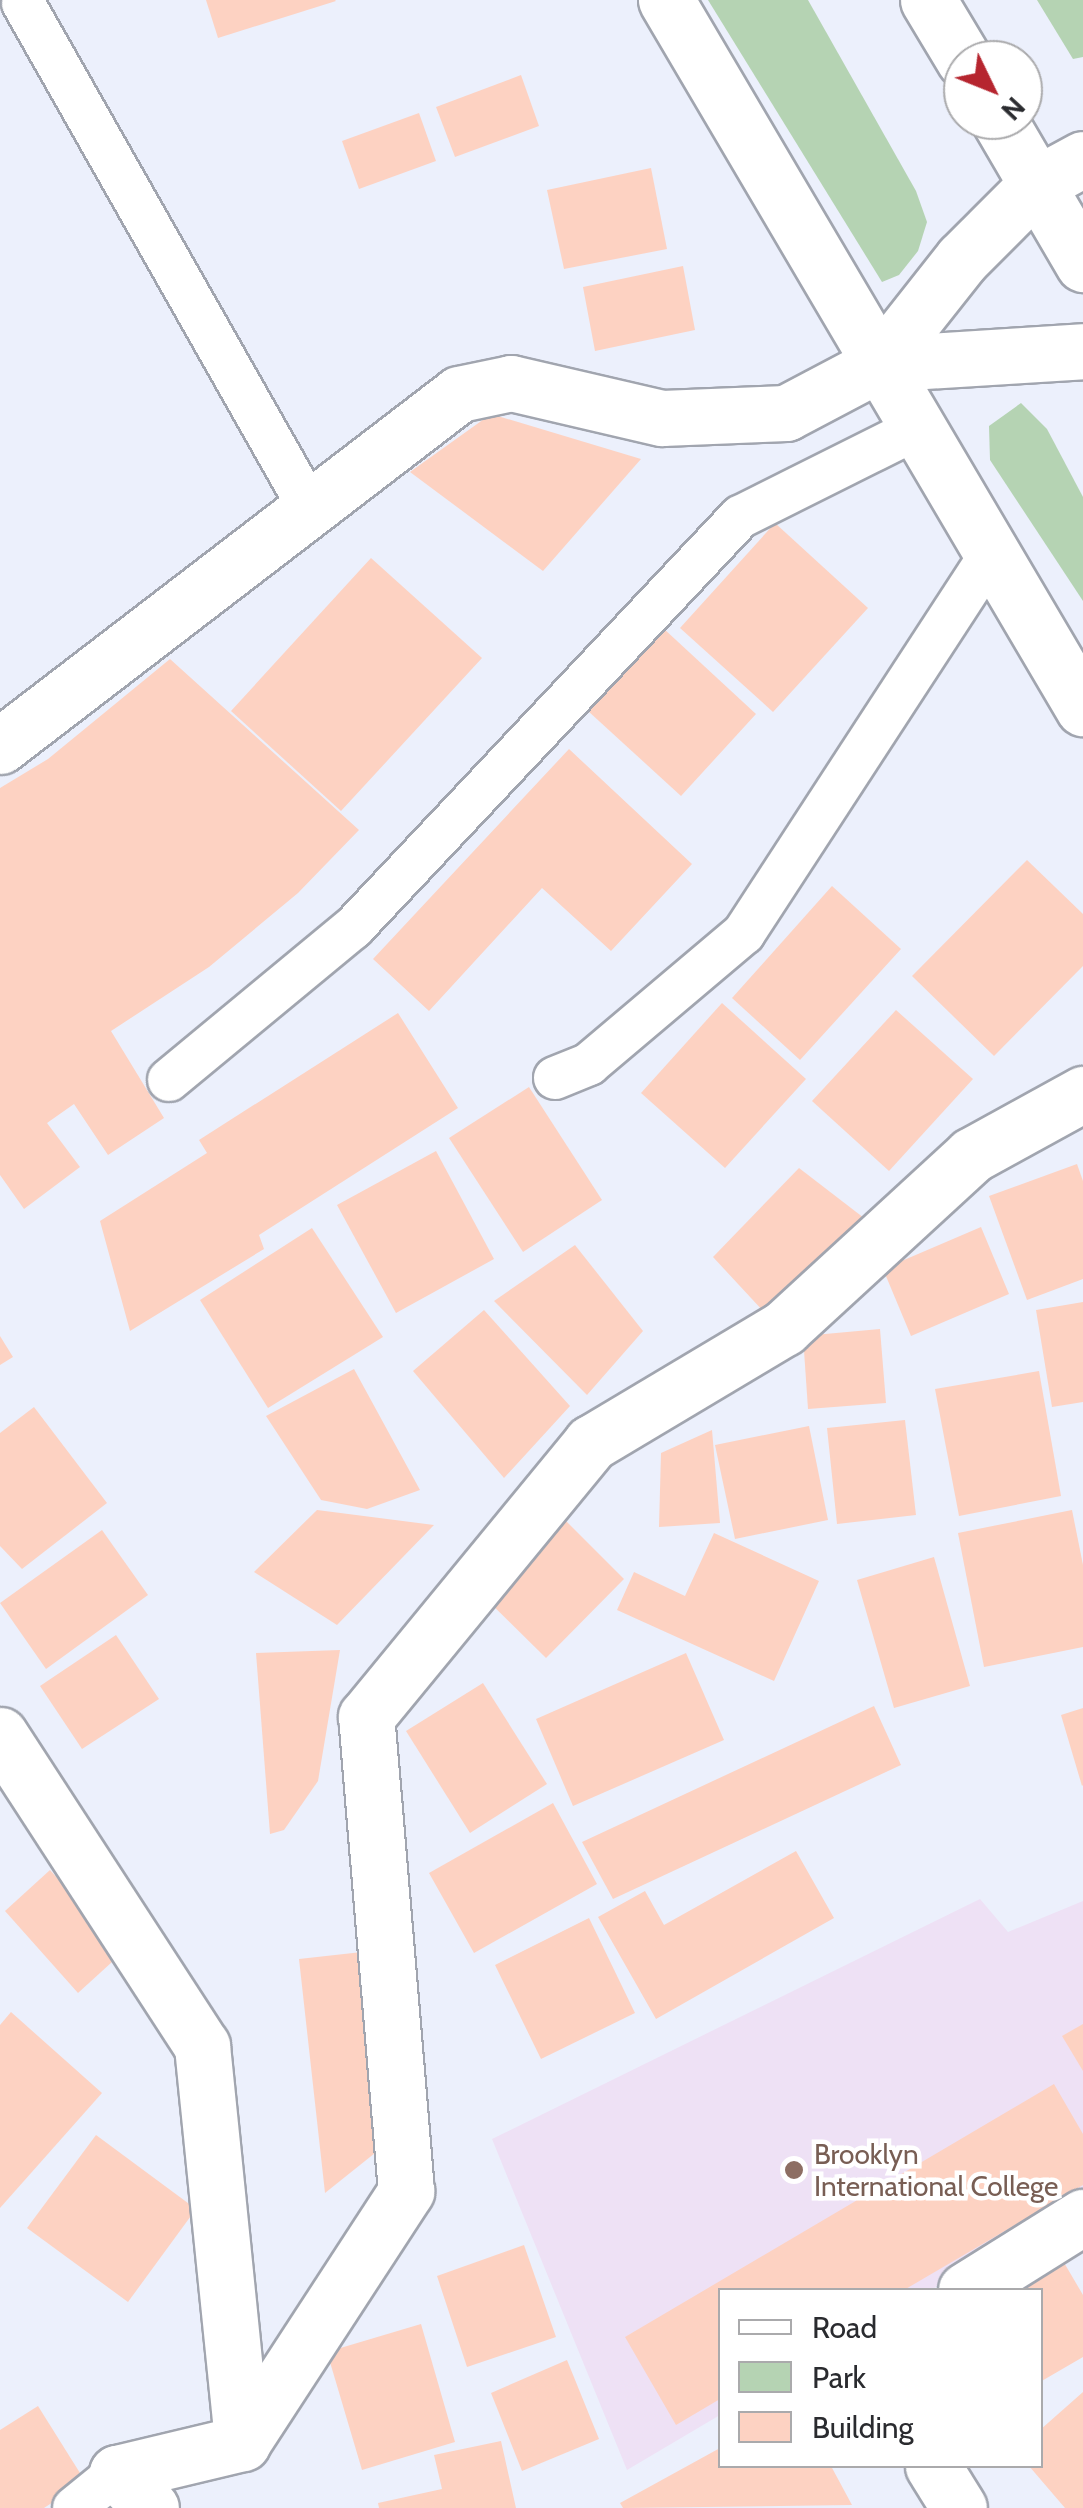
<!DOCTYPE html>
<html>
<head>
<meta charset="utf-8">
<style>
  body { margin:0 }
  #map { position:relative; width:1083px; height:2508px; overflow:hidden; background:#ecf0fc; font-family:Cabin,sans-serif }
  div>[style] { position:absolute }
  [style*='--x'] { left:calc(var(--x)*1px); top:calc(var(--y)*1px); width:calc(var(--w)*1px); rotate:calc(var(--a)*1deg) }
  .education>* { inset:0; background:#eee1f5 }
  .green>* { inset:0; background:#b5d3b3 }
  .building>* { inset:0; background:#fdd2c2 }
  .roads { filter:drop-shadow(2px 0 #a1a5af) drop-shadow(-2px 0 #a1a5af) drop-shadow(0 2px #a1a5af) drop-shadow(0 -2px #a1a5af) }
  .service>* { height:42px; margin:-21px; padding:0 21px; transform-origin:21px; border-radius:21px; background:#fff }
  .minor>* { height:55px; margin:-27.5px; padding:0 27.5px; transform-origin:27.5px; border-radius:27.5px; background:#fff }
  .trunk>* { height:55px; margin:-27.5px; padding:0 27.5px; transform-origin:27.5px; border-radius:27.5px; background:#fff }
  .dots>* { width:28px; height:28px; translate:-50% -50%; box-sizing:border-box; border:5px solid #fff; border-radius:50% }
  span { translate:-50% -50%; white-space:nowrap; text-align:center; line-height:1.15; -webkit-text-stroke:9px #fff; paint-order:stroke }
  .education-label { font-size:28px; color:#785e54 }
  .left { translate:0 -50%; text-align:left }
  .legend { position:absolute; left:718px; top:2288px; width:325px; height:180px; box-sizing:border-box; background:#fff; border:2px solid #aaaaac; margin:0; padding:12px 18px; list-style:none; font-size:30px; color:#2a2b2f }
  .legend li { display:flex; align-items:center; gap:20px; height:50px }
  .legend b { width:50px; border:2px solid #aaaaac }
  .north { position:absolute; left:943px; top:40px; width:100px; height:100px; box-sizing:border-box; background:#fff; border:2px solid #aaaaac; border-radius:50%; rotate:133deg; font-size:28px; font-weight:700; line-height:40px; text-align:center; color:#2a2b2f }
  .north::after { content:''; display:block; margin:auto; width:35px; height:45px; background:#b6252f; clip-path:polygon(50% 0,100% 100%,50% 72%,0 100%) }
</style>
</head>
<body>
<div id="map">
  <div class="education">
    <div style="clip-path:polygon(980px 1899px,1008px 1932px,1083px 1901px,1083px 2201px,931px 2290px,720px 2290px,720px 2415px,627px 2470px,492px 2139px)"></div>
  </div>
  <div class="green">
    <div style="clip-path:polygon(708px 0,808px 0,916px 191px,927px 222px,918px 251px,899px 275px,882px 282px)"></div>
    <div style="clip-path:polygon(1037px 0,1083px 0,1083px 57px,1073px 59px)"></div>
    <div style="clip-path:polygon(1021px 403px,1047px 429px,1083px 497px,1083px 601px,990px 460px,989px 426px)"></div>
  </div>
  <div class="building">
    <div style="clip-path:polygon(206px 0,335px 0,336px 1px,218px 38px)"></div>
    <div style="clip-path:polygon(521px 75px,539px 126px,455px 157px,436px 107px)"></div>
    <div style="clip-path:polygon(419px 113px,436px 161px,359px 189px,342px 141px)"></div>
    <div style="clip-path:polygon(651px 168px,667px 249px,564px 269px,547px 190px)"></div>
    <div style="clip-path:polygon(683px 266px,695px 330px,595px 351px,583px 287px)"></div>
    <div style="clip-path:polygon(491px 414px,641px 459px,543px 571px,410px 472px)"></div>
    <div style="clip-path:polygon(775px 523px,868px 608px,773px 712px,680px 628px)"></div>
    <div style="clip-path:polygon(371px 558px,482px 658px,341px 811px,231px 711px)"></div>
    <div style="clip-path:polygon(663px 628px,756px 714px,681px 796px,588px 711px)"></div>
    <div style="clip-path:polygon(170px 659px,359px 830px,298px 893px,209px 967px,111px 1031px,164px 1118px,108px 1155px,74px 1104px,47px 1123px,80px 1167px,24px 1209px,0 1175px,0 788px,48px 759px)"></div>
    <div style="clip-path:polygon(569px 749px,692px 864px,611px 951px,542px 888px,429px 1011px,373px 959px)"></div>
    <div style="clip-path:polygon(1027px 860px,1083px 914px,1083px 966px,994px 1056px,912px 976px)"></div>
    <div style="clip-path:polygon(832px 886px,901px 949px,800px 1060px,732px 998px)"></div>
    <div style="clip-path:polygon(722px 1003px,806px 1079px,725px 1168px,641px 1093px)"></div>
    <div style="clip-path:polygon(896px 1010px,973px 1079px,889px 1171px,812px 1101px)"></div>
    <div style="clip-path:polygon(398px 1013px,458px 1108px,259px 1235px,264px 1249px,130px 1331px,100px 1221px,207px 1153px,199px 1140px)"></div>
    <div style="clip-path:polygon(529px 1087px,602px 1200px,523px 1252px,449px 1138px)"></div>
    <div style="clip-path:polygon(436px 1151px,494px 1259px,396px 1313px,337px 1205px)"></div>
    <div style="clip-path:polygon(1077px 1164px,1083px 1181px,1083px 1279px,1027px 1300px,989px 1196px)"></div>
    <div style="clip-path:polygon(799px 1168px,877px 1228px,764px 1312px,713px 1257px)"></div>
    <div style="clip-path:polygon(981px 1227px,1009px 1294px,911px 1336px,883px 1269px)"></div>
    <div style="clip-path:polygon(312px 1228px,383px 1337px,268px 1408px,200px 1300px)"></div>
    <div style="clip-path:polygon(575px 1245px,643px 1331px,587px 1395px,494px 1301px)"></div>
    <div style="clip-path:polygon(1083px 1302px,1083px 1402px,1052px 1407px,1036px 1310px)"></div>
    <div style="clip-path:polygon(484px 1310px,570px 1406px,504px 1478px,413px 1371px)"></div>
    <div style="clip-path:polygon(880px 1329px,886px 1403px,808px 1409px,803px 1336px)"></div>
    <div style="clip-path:polygon(0 1336px,13px 1357px,0 1365px)"></div>
    <div style="clip-path:polygon(354px 1369px,420px 1490px,367px 1509px,321px 1500px,266px 1416px)"></div>
    <div style="clip-path:polygon(1039px 1371px,1061px 1496px,959px 1516px,935px 1389px)"></div>
    <div style="clip-path:polygon(34px 1407px,107px 1503px,22px 1569px,0 1546px,0 1433px)"></div>
    <div style="clip-path:polygon(905px 1420px,916px 1515px,837px 1524px,827px 1428px)"></div>
    <div style="clip-path:polygon(809px 1426px,828px 1520px,735px 1539px,715px 1445px)"></div>
    <div style="clip-path:polygon(712px 1430px,720px 1523px,659px 1527px,661px 1453px)"></div>
    <div style="clip-path:polygon(317px 1510px,434px 1525px,337px 1625px,254px 1572px)"></div>
    <div style="clip-path:polygon(1072px 1510px,1083px 1565px,1083px 1647px,984px 1667px,958px 1533px)"></div>
    <div style="clip-path:polygon(558px 1513px,624px 1579px,546px 1658px,479px 1592px)"></div>
    <div style="clip-path:polygon(102px 1530px,148px 1595px,46px 1669px,0 1603px)"></div>
    <div style="clip-path:polygon(714px 1533px,819px 1581px,774px 1681px,617px 1610px,634px 1572px,685px 1596px)"></div>
    <div style="clip-path:polygon(934px 1557px,970px 1686px,894px 1708px,857px 1580px)"></div>
    <div style="clip-path:polygon(116px 1635px,159px 1699px,82px 1749px,40px 1686px)"></div>
    <div style="clip-path:polygon(340px 1650px,318px 1781px,284px 1830px,270px 1834px,256px 1653px)"></div>
    <div style="clip-path:polygon(686px 1653px,724px 1740px,573px 1806px,536px 1719px)"></div>
    <div style="clip-path:polygon(483px 1683px,547px 1784px,470px 1833px,406px 1731px)"></div>
    <div style="clip-path:polygon(874px 1706px,901px 1765px,613px 1899px,582px 1842px)"></div>
    <div style="clip-path:polygon(1083px 1708px,1083px 1785px,1082px 1786px,1061px 1715px)"></div>
    <div style="clip-path:polygon(553px 1803px,597px 1884px,474px 1953px,429px 1873px)"></div>
    <div style="clip-path:polygon(796px 1851px,834px 1918px,656px 2019px,598px 1917px,645px 1891px,664px 1925px)"></div>
    <div style="clip-path:polygon(50px 1870px,123px 1952px,78px 1993px,5px 1911px)"></div>
    <div style="clip-path:polygon(589px 1918px,635px 2013px,541px 2059px,495px 1965px)"></div>
    <div style="clip-path:polygon(362px 1952px,380px 2149px,325px 2193px,299px 1959px)"></div>
    <div style="clip-path:polygon(11px 2012px,102px 2093px,0 2208px,0 2025px)"></div>
    <div style="clip-path:polygon(1083px 2024px,1083px 2071px,1062px 2036px)"></div>
    <div style="clip-path:polygon(1054px 2084px,1083px 2134px,1083px 2185px,904px 2290px,720px 2290px,720px 2399px,676px 2425px,625px 2337px)"></div>
    <div style="clip-path:polygon(96px 2135px,196px 2209px,128px 2302px,27px 2228px)"></div>
    <div style="clip-path:polygon(524px 2245px,556px 2337px,467px 2367px,437px 2276px)"></div>
    <div style="clip-path:polygon(1056px 2249px,1083px 2295px,1083px 2357px,1040px 2382px,1040px 2290px,985px 2290px)"></div>
    <div style="clip-path:polygon(421px 2324px,455px 2442px,362px 2470px,327px 2352px)"></div>
    <div style="clip-path:polygon(567px 2360px,599px 2439px,522px 2471px,491px 2393px)"></div>
    <div style="clip-path:polygon(1083px 2392px,1083px 2508px,1065px 2508px,1029px 2466px,1040px 2466px,1040px 2430px)"></div>
    <div style="clip-path:polygon(38px 2406px,85px 2481px,44px 2508px,0 2508px,0 2430px)"></div>
    <div style="clip-path:polygon(501px 2441px,516px 2508px,379px 2508px,378px 2503px,442px 2489px,434px 2455px)"></div>
    <div style="clip-path:polygon(720px 2448px,720px 2466px,831px 2466px,852px 2505px,623px 2508px,620px 2503px)"></div>
  </div>
  <div class="roads">
    <div class="service">
      <div style="--x:23;--y:3;--w:582;--a:60.44"></div>
      <div style="--x:555;--y:1078;--w:37;--a:-22"></div>
      <div style="--x:589;--y:1064;--w:203;--a:-40.2"></div>
      <div style="--x:744;--y:933;--w:454;--a:-56.9"></div>
      <div style="--x:169;--y:1080;--w:239;--a:-39.6"></div>
      <div style="--x:353;--y:928;--w:565;--a:-46.72"></div>
      <div style="--x:740;--y:517;--w:203;--a:-26.6"></div>
      <div style="--x:74;--y:2508;--w:55;--a:-39.1"></div>
    </div>
    <div class="minor">
      <div style="--x:666;--y:0;--w:822;--a:59.5"></div>
      <div style="--x:879;--y:364;--w:134;--a:-51.7"></div>
      <div style="--x:962;--y:259;--w:106;--a:-45"></div>
      <div style="--x:1037;--y:184;--w:52;--a:-28.5"></div>
      <div style="--x:0;--y:746;--w:578;--a:-37.48"></div>
      <div style="--x:459;--y:394;--w:53;--a:-11.9"></div>
      <div style="--x:511;--y:383;--w:155;--a:13.1"></div>
      <div style="--x:662;--y:418;--w:124;--a:-2.3"></div>
      <div style="--x:786;--y:413;--w:105;--a:-27.8"></div>
      <div style="--x:879;--y:364;--w:204;--a:-3.6"></div>
      <div style="--x:0;--y:1735;--w:371;--a:57"></div>
      <div style="--x:202;--y:2046;--w:399;--a:84.2"></div>
      <div style="--x:966;--y:2290;--w:138;--a:-32"></div>
      <div style="--x:933;--y:2466;--w:49;--a:58.2"></div>
      <div style="--x:151;--y:2508;--w:49;--a:-134.2"></div>
      <div style="--x:117;--y:2473;--w:129;--a:-13.5"></div>
      <div style="--x:242;--y:2443;--w:301;--a:-56.9"></div>
      <div style="--x:406;--y:2191;--w:476;--a:-94.8"></div>
      <div style="--x:366;--y:1717;--w:355;--a:-50.6"></div>
      <div style="--x:591;--y:1443;--w:225;--a:-30.8"></div>
      <div style="--x:784;--y:1328;--w:255;--a:-42.6"></div>
      <div style="--x:972;--y:1155;--w:127;--a:-28.8"></div>
    </div>
    <div class="trunk">
      <div style="--x:928;--y:0;--w:70;--a:59"></div>
      <div style="--x:999;--y:120;--w:167;--a:59.7"></div>
    </div>
  </div>
  <div class="dots">
    <div style="left:794px;top:2170px;background:#8d6e63"></div>
  </div>
  <div class="education-label">
    <span class="left" style="left:814px;top:2170px">Brooklyn<br>International College</span>
  </div>
  <ul class="legend">
  <li><b style="height:12px;background:#fff"></b>Road</li>
  <li><b style="height:28px;background:#b5d3b3"></b>Park</li>
  <li><b style="height:28px;background:#fdd2c2"></b>Building</li>
  </ul>
  <div class="north">N</div>
</div>
</body>
</html>
